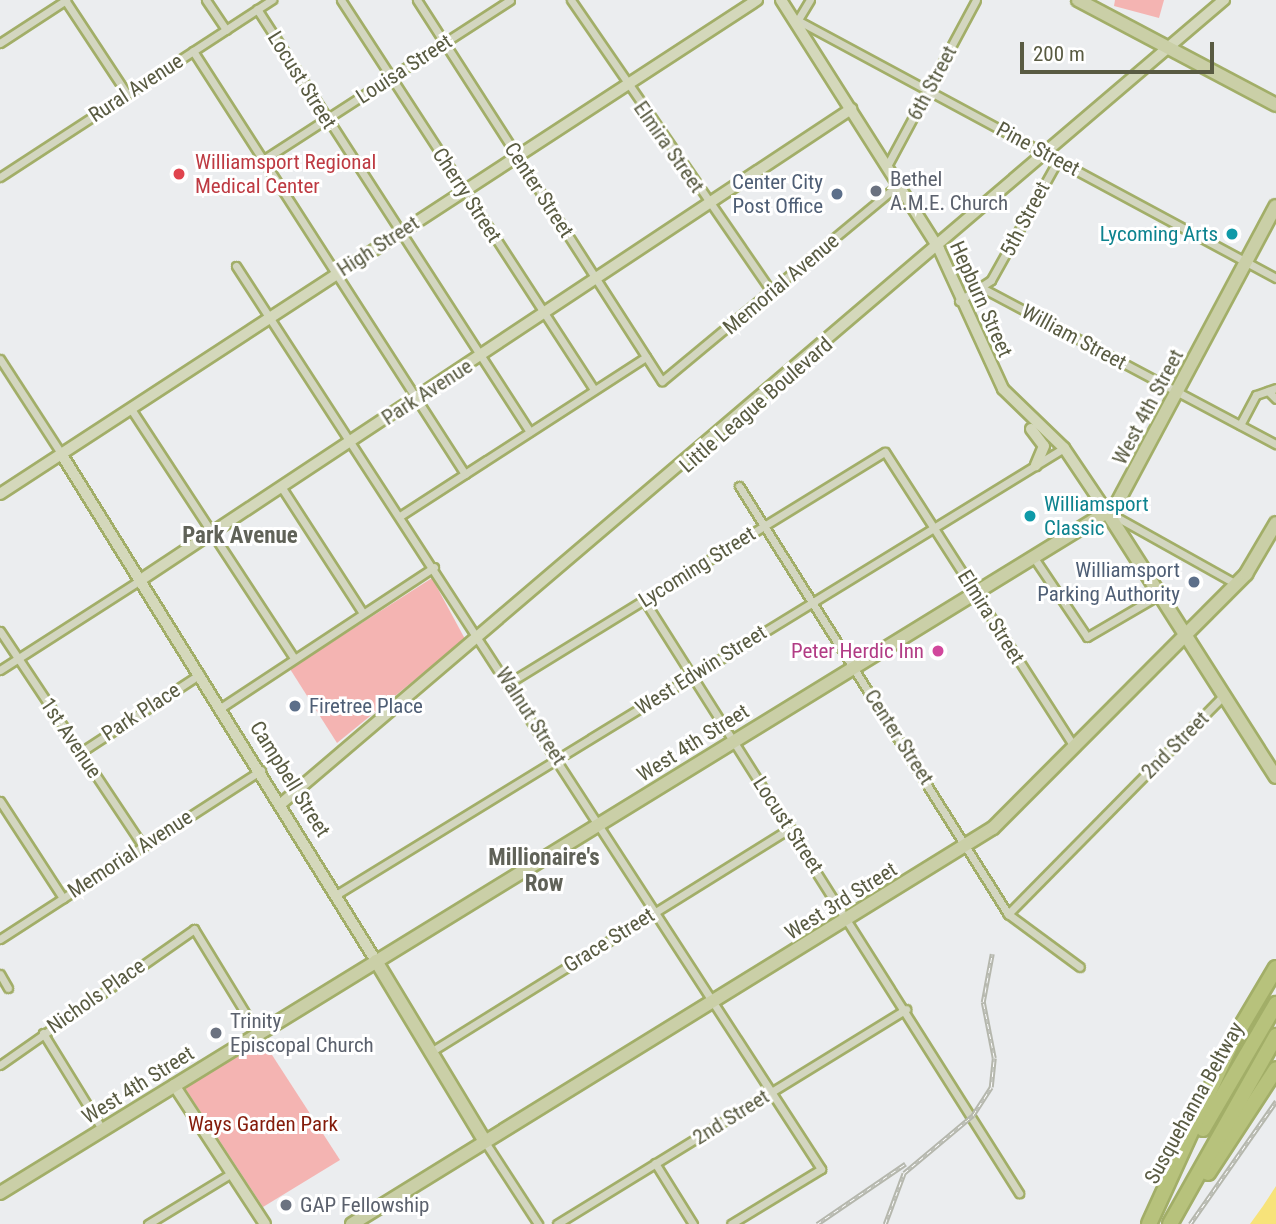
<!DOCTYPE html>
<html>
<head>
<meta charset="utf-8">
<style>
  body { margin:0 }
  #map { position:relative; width:1276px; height:1224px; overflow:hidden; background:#ebedef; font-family:"Roboto Condensed",sans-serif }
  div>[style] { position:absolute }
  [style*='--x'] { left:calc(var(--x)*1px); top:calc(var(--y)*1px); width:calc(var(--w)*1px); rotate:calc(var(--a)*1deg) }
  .green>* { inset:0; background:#f4b4b2 }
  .water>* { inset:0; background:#f7e37a }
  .roads { filter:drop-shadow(2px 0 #a2ae68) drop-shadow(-2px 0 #a2ae68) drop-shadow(0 2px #a2ae68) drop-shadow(0 -2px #a2ae68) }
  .street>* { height:7px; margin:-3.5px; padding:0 3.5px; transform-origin:3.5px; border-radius:3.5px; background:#d3d6c0 }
  .secondary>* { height:10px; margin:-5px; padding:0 5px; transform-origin:5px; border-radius:5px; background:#d4d8bb }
  .primary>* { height:12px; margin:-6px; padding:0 6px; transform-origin:6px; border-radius:6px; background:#cacfa7 }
  .highway>* { height:14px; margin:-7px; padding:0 7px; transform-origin:7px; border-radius:7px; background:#b7c27c }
  .rail>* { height:4.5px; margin-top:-2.25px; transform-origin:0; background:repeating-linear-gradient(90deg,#fff 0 5px,#b5b7ad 0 10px); box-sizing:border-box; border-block:2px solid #b5b7ad }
  .dots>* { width:19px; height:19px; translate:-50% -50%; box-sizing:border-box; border:4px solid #fff; border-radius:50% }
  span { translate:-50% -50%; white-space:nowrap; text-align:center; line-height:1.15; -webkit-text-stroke:6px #fff; paint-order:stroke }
  .street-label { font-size:21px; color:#595b42 }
  .health-label { font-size:21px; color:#be3a42 }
  .left { translate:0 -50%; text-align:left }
  .worship-label { font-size:21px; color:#5b616d }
  .service-label { font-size:21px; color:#4e5e75 }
  .right { translate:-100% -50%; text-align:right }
  .culture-label { font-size:21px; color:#0d838f }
  .hotel-label { font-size:21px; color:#b23c85 }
  .park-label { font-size:21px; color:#841c0b }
  .neighbourhood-label { font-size:23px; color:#606258; font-weight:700 }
  .scale { position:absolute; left:1020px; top:42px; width:194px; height:32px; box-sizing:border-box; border:4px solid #595b42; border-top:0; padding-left:9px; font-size:21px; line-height:24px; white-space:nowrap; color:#595b42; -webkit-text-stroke:5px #fff; paint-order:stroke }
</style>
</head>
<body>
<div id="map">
  <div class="green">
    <div style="clip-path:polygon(1115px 0,1164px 0,1159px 18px,1114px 6px)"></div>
    <div style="clip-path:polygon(432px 578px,465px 639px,337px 743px,290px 669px)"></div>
    <div style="clip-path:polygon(263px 1041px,340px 1160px,263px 1207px,185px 1088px)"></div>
  </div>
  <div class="water">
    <div style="clip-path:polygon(1276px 1186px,1276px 1224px,1250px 1224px,1263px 1206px)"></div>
  </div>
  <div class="roads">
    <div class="street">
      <div style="--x:65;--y:0;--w:113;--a:56.6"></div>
      <div style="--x:206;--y:0;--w:36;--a:56"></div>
      <div style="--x:341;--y:0;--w:464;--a:57"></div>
      <div style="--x:417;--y:0;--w:453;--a:57.3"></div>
      <div style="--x:662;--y:381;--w:307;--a:-39.7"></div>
      <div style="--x:571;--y:0;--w:354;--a:55.5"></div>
      <div style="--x:257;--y:9;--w:503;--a:57.16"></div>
      <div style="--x:799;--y:21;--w:542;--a:28.32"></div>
      <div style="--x:796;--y:23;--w:27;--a:-59"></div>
      <div style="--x:0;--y:43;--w:79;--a:-33.1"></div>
      <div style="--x:193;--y:51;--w:503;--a:57.26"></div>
      <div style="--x:263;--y:160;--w:294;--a:-32.9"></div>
      <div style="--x:887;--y:166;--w:188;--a:-61.8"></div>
      <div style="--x:0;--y:177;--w:325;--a:-33.1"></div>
      <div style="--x:236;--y:266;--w:1076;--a:57.06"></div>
      <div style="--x:821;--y:1169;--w:105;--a:148.6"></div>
      <div style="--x:984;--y:289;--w:331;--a:28"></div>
      <div style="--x:959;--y:301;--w:38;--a:-33"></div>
      <div style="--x:991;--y:280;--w:137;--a:-60.8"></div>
      <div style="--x:0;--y:359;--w:114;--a:57.1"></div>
      <div style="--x:1268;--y:391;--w:11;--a:45"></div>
      <div style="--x:131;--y:409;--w:298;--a:56.8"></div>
      <div style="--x:1240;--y:425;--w:34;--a:-62"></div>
      <div style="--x:1256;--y:395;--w:21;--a:-19"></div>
      <div style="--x:739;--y:486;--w:506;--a:57.85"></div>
      <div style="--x:1008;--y:914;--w:89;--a:36.4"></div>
      <div style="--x:282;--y:488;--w:149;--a:57.1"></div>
      <div style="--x:1111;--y:514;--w:143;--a:29.2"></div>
      <div style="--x:400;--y:516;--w:293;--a:-32.9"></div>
      <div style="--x:1034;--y:558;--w:95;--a:56.1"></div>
      <div style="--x:1087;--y:637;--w:83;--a:-30.3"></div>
      <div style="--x:644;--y:600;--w:702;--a:57.69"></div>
      <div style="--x:0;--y:631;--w:258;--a:56.4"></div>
      <div style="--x:0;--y:670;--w:169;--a:-32.7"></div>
      <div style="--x:509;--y:683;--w:441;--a:-31.6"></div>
      <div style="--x:885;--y:452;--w:350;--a:57.3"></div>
      <div style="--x:222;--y:707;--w:254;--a:-33.4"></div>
      <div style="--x:81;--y:752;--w:142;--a:-33.2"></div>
      <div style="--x:0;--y:801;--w:116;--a:57"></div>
      <div style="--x:339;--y:893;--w:851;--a:-31.54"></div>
      <div style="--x:1008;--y:914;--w:308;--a:-45.4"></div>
      <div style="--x:0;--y:939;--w:311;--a:-32.9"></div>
      <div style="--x:0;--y:974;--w:16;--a:60"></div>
      <div style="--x:43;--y:1033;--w:113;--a:58.4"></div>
      <div style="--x:429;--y:1053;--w:426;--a:-31.9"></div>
      <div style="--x:0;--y:1065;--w:237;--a:-35"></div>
      <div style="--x:194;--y:929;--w:123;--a:58.6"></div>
      <div style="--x:485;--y:1142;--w:98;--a:57.1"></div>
      <div style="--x:655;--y:1163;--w:72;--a:58.1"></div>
      <div style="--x:148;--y:1224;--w:98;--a:-31.3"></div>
      <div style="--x:557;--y:1224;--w:410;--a:-31.6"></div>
    </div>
    <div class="secondary">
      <div style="--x:781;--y:0;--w:295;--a:57.6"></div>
      <div style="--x:939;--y:249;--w:154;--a:65.4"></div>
      <div style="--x:1003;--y:389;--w:85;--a:44"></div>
      <div style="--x:1064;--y:448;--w:77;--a:56.1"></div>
      <div style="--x:1031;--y:429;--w:21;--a:53"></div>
      <div style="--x:1044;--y:446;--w:21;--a:113"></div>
      <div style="--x:62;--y:455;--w:596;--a:58.18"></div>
      <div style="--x:0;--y:494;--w:904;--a:-33.13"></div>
      <div style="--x:142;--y:579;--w:851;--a:-33.54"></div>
      <div style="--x:282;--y:803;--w:1238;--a:-40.45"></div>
      <div style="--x:174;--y:1085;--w:166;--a:56.8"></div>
    </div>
    <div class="primary">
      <div style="--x:1078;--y:0;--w:224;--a:27.9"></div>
      <div style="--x:1107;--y:512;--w:314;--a:57.5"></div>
      <div style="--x:376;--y:961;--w:211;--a:58.9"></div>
      <div style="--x:0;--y:1193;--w:1309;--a:-31.6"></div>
      <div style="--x:1115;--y:507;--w:341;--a:-61.9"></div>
      <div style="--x:352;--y:1224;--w:753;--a:-31.71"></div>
      <div style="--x:993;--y:828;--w:359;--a:-45.1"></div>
      <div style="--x:1246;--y:574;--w:59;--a:-59.5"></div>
    </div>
    <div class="highway">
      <div style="--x:1203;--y:1129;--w:145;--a:-59.7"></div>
      <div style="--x:1208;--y:1173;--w:124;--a:-56.8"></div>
      <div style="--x:1149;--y:1224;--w:200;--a:-65.5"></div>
      <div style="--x:1232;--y:1042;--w:86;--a:-59.3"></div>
      <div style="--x:1170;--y:1224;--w:216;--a:-60.6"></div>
    </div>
  </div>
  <div class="rail">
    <div style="--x:817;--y:1224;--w:107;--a:-34.3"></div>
    <div style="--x:885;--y:1224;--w:54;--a:-69.6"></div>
    <div style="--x:904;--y:1173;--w:90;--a:-40"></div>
    <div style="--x:973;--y:1115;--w:33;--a:-57"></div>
    <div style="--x:991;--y:1087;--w:29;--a:-84"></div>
    <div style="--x:994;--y:1058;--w:57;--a:-101.1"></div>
    <div style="--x:983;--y:1002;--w:49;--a:-79.4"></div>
    <div style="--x:1190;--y:1224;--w:150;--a:-55"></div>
  </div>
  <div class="dots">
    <div style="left:179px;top:174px;background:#e0444e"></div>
    <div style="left:876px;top:191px;background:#6b7280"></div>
    <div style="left:837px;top:194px;background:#5c6f8a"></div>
    <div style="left:1232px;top:234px;background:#0f9aa8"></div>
    <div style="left:1030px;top:516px;background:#0f9aa8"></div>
    <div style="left:1194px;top:582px;background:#5c6f8a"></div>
    <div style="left:938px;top:651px;background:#d1479c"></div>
    <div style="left:295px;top:706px;background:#5c6f8a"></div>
    <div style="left:216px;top:1033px;background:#6b7280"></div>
    <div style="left:286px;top:1205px;background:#6b7280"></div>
  </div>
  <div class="street-label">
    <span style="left:404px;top:69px;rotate:-33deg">Louisa Street</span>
    <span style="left:302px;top:80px;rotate:58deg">Locust Street</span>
    <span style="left:932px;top:83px;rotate:-62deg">6th Street</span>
    <span style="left:136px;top:88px;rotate:-33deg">Rural Avenue</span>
    <span style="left:669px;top:147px;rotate:55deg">Elmira Street</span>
    <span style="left:1038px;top:149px;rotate:28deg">Pine Street</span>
    <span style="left:539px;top:190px;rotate:57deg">Center Street</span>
    <span style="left:467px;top:195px;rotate:57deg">Cherry Street</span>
    <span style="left:1025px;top:219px;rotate:-62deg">5th Street</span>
    <span style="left:378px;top:246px;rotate:-33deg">High Street</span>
    <span style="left:781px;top:284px;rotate:-40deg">Memorial Avenue</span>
    <span style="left:981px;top:299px;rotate:66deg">Hepburn Street</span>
    <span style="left:1074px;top:337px;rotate:28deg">William Street</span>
    <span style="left:427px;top:392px;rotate:-33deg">Park Avenue</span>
    <span style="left:756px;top:405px;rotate:-41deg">Little League Boulevard</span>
    <span style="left:1148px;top:407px;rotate:-62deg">West 4th Street</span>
    <span style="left:697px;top:567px;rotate:-32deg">Lycoming Street</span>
    <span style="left:991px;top:617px;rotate:58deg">Elmira Street</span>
    <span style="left:701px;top:670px;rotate:-32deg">West Edwin Street</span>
    <span style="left:141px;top:712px;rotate:-33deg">Park Place</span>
    <span style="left:531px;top:716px;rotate:57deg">Walnut Street</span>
    <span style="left:899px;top:737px;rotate:57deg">Center Street</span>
    <span style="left:71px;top:738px;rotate:56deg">1st Avenue</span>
    <span style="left:693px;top:743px;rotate:-32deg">West 4th Street</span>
    <span style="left:1175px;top:745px;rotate:-45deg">2nd Street</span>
    <span style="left:290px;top:779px;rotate:58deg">Campbell Street</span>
    <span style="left:788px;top:825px;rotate:57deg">Locust Street</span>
    <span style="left:130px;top:854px;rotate:-33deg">Memorial Avenue</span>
    <span style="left:841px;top:901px;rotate:-32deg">West 3rd Street</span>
    <span style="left:609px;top:940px;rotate:-32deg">Grace Street</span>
    <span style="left:96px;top:996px;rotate:-35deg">Nichols Place</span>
    <span style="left:138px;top:1085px;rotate:-32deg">West 4th Street</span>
    <span style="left:1194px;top:1103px;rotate:-61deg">Susquehanna Beltway</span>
    <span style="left:731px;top:1117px;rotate:-32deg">2nd Street</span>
  </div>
  <div class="health-label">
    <span class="left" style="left:195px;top:174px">Williamsport Regional<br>Medical Center</span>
  </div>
  <div class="worship-label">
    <span class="left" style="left:890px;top:191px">Bethel<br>A.M.E. Church</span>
    <span class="left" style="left:230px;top:1033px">Trinity<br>Episcopal Church</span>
    <span class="left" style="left:300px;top:1205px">GAP Fellowship</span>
  </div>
  <div class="service-label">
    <span class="right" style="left:823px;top:194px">Center City<br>Post Office</span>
    <span class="right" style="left:1180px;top:582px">Williamsport<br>Parking Authority</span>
    <span class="left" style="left:309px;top:706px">Firetree Place</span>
  </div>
  <div class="culture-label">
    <span class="right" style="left:1218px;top:234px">Lycoming Arts</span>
    <span class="left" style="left:1044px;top:516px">Williamsport<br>Classic</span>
  </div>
  <div class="hotel-label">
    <span class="right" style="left:924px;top:651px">Peter Herdic Inn</span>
  </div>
  <div class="park-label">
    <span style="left:263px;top:1124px">Ways Garden Park</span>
  </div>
  <div class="neighbourhood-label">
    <span style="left:240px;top:536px">Park Avenue</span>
    <span style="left:544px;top:871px">Millionaire's<br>Row</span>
  </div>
  <div class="scale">200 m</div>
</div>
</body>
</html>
